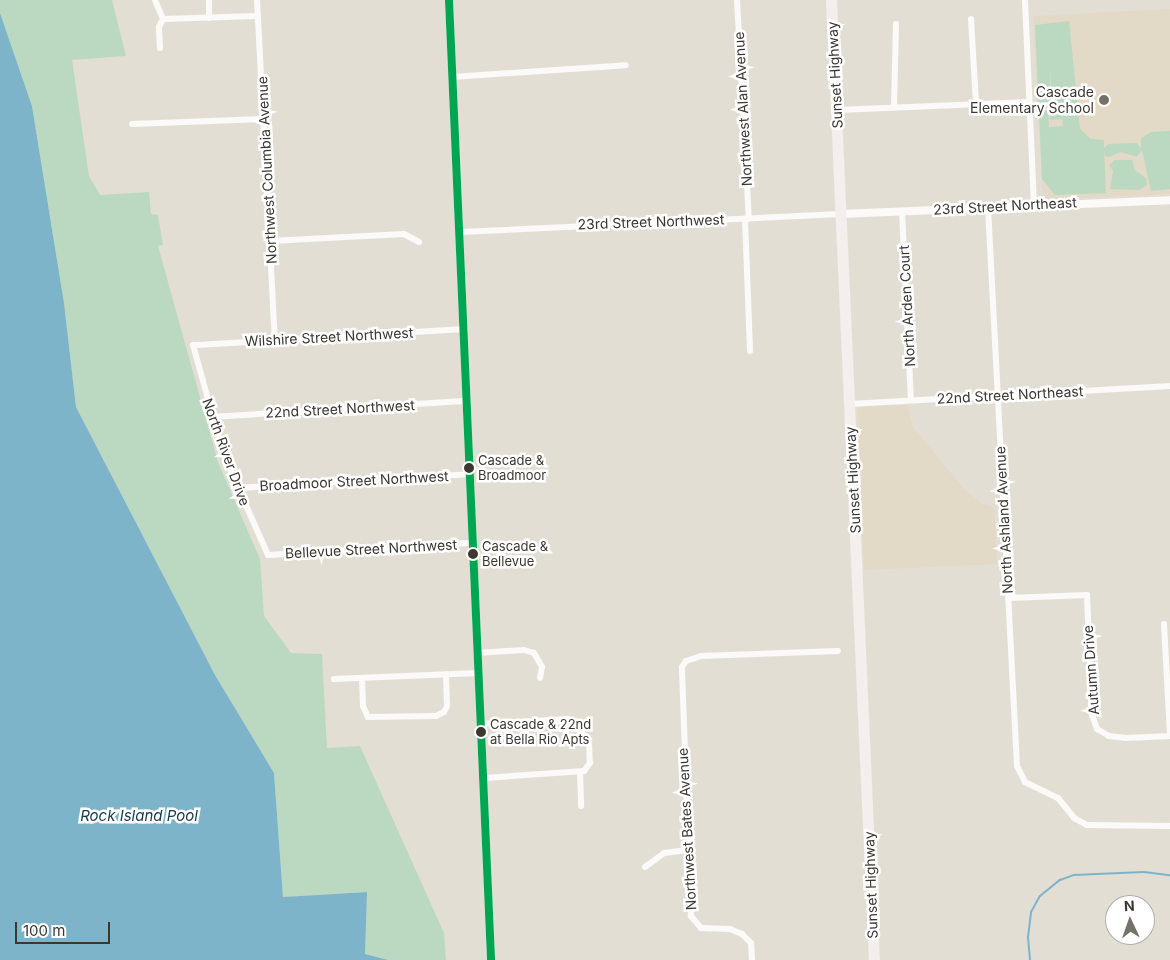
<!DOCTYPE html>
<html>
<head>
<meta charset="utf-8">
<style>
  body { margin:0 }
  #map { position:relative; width:1170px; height:960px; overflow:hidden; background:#e3ded4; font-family:Inter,sans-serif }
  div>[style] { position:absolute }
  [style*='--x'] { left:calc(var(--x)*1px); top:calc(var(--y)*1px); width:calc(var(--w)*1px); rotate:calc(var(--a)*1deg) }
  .built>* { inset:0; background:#e2d9c6 }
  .green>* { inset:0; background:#bbd9c0 }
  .water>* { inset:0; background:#7eb4ca }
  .stream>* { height:2px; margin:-1px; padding:0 1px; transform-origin:1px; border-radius:1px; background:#7eb4ca }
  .minor>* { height:6px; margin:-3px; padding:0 3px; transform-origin:3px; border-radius:3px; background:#fbfaf9 }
  .tertiary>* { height:8px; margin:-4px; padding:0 4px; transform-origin:4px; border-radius:4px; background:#fbfaf9 }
  .trunk>* { height:11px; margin:-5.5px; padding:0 5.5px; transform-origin:5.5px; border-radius:5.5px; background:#f4eeed }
  .bus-1>* { height:8px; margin:-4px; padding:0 4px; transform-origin:4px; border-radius:4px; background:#00a651 }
  .dots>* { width:14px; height:14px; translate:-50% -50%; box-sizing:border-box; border:2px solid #fff; border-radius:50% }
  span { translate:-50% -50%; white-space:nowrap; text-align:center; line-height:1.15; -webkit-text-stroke:5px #fff; paint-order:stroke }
  .bus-label { font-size:13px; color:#3c3831 }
  .left { translate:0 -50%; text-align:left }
  .street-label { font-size:14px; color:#3c3831 }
  .poi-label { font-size:14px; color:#3c3831 }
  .right { translate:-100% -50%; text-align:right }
  .water-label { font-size:15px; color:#173b4a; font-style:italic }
  .north { position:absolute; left:1105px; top:895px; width:50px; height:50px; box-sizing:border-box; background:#fff; border:1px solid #b1afad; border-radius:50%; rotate:357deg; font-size:14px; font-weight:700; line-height:20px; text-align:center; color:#3c3831 }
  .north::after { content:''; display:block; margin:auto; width:18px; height:22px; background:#76726a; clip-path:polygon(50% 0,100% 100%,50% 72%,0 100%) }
  .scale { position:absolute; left:15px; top:922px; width:95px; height:22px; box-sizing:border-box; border:2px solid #3c3831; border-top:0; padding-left:6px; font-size:15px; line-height:18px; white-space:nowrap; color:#3c3831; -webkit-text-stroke:4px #fff; paint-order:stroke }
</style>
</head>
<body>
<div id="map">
  <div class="built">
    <div style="clip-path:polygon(1170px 9px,1170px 194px,1043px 200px,1033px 16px)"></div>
    <div style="clip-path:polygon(907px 405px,913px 427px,964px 489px,982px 504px,994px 507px,997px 564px,864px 570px,858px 407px)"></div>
  </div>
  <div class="green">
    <div style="clip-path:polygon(0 0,112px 0,126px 56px,72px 60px,89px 176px,100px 195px,149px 192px,151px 214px,158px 215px,163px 245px,158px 246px,218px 462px,260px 559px,264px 616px,291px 653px,322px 654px,327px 748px,360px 746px,444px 933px,446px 960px,388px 960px,365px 954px,366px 892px,283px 897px,274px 773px,215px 675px,76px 407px,64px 303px,32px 106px,0 13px)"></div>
    <div style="clip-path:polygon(1069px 21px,1080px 129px,1091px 139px,1104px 140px,1104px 148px,1108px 144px,1137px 143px,1141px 149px,1141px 138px,1151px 132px,1170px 131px,1170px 189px,1151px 191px,1142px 150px,1137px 157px,1121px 152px,1109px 157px,1105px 156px,1104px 150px,1106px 193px,1055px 195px,1042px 179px,1039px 111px,1048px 110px,1049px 127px,1063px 126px,1062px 113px,1062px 119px,1050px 120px,1050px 109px,1038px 110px,1037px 91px,1051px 90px,1050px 69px,1050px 89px,1038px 90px,1035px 25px)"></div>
    <div style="clip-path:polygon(1115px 160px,1132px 160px,1135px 170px,1146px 178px,1147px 185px,1139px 190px,1110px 189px,1113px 171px,1109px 165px)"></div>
  </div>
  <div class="water">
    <div style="clip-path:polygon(0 13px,32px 106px,64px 303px,76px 407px,215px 675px,274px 773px,283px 897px,367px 892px,365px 954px,388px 960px,0 960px)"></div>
  </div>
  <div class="stream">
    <div style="--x:1030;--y:960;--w:23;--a:-95"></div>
    <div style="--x:1028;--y:937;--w:25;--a:-83"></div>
    <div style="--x:1031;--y:912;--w:18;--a:-61"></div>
    <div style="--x:1040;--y:896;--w:26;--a:-39"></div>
    <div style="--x:1060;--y:880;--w:15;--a:-20"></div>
    <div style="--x:1074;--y:875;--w:70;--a:-2.5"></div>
    <div style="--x:1144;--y:872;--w:26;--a:7"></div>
  </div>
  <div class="minor">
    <div style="--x:155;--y:0;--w:21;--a:67"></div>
    <div style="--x:163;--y:19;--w:95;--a:-1.8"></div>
    <div style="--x:209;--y:0;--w:18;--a:90"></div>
    <div style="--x:257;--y:0;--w:341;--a:87"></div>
    <div style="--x:737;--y:0;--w:219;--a:86.9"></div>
    <div style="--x:1025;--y:0;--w:204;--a:87.5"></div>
    <div style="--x:971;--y:19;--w:85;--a:86.6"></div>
    <div style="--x:160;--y:48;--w:21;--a:-93"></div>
    <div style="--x:159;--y:27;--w:9;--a:-63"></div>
    <div style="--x:452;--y:77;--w:174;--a:-3.9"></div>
    <div style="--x:894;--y:107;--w:83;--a:-88.6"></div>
    <div style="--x:837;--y:110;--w:192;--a:-2.4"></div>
    <div style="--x:132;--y:124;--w:133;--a:-2.2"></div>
    <div style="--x:988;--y:207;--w:560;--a:87.03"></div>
    <div style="--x:1017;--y:766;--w:18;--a:63"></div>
    <div style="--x:1025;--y:782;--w:37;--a:26"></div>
    <div style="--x:1058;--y:798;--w:26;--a:51"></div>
    <div style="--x:1074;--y:818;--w:15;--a:28"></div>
    <div style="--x:1087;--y:825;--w:83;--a:0.7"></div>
    <div style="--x:902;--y:211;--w:189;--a:87.3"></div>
    <div style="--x:745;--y:219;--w:132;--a:87.8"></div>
    <div style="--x:461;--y:232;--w:380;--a:-2.7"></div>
    <div style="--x:270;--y:241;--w:134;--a:-3"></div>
    <div style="--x:404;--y:234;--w:17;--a:28"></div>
    <div style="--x:465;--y:329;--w:272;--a:176.6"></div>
    <div style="--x:193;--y:345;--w:112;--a:74.5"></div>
    <div style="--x:223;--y:453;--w:111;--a:66.2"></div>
    <div style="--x:268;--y:555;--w:205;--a:-3.4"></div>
    <div style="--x:850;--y:404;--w:321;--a:-3.2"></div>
    <div style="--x:211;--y:417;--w:257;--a:-3.6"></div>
    <div style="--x:237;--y:488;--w:234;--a:-3.4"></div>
    <div style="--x:1008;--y:598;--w:79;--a:-2.2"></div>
    <div style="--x:1087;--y:595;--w:120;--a:87.6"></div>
    <div style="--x:1092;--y:715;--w:15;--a:70"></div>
    <div style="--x:1097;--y:729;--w:14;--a:30"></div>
    <div style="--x:1109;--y:736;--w:17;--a:7"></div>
    <div style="--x:1126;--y:738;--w:44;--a:-2.6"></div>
    <div style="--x:1164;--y:624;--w:112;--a:86.9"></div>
    <div style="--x:477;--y:653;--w:47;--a:-3.7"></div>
    <div style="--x:524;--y:650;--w:10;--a:17"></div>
    <div style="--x:534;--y:653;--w:16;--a:60"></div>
    <div style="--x:542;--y:667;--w:11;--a:100"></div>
    <div style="--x:362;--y:678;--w:28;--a:88"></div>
    <div style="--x:363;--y:706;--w:12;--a:66"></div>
    <div style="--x:368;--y:717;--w:68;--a:-0.8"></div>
    <div style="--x:436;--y:716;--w:9;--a:-27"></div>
    <div style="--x:444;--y:712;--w:7;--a:-63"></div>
    <div style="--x:447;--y:706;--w:32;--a:-92"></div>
    <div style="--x:334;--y:679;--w:144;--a:-2.4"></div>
    <div style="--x:481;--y:724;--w:87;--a:-3.3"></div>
    <div style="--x:568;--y:719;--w:30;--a:45"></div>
    <div style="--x:589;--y:740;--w:23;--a:88"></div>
    <div style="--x:590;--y:763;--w:10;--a:127"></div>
    <div style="--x:584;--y:771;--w:100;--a:176"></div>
    <div style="--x:580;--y:772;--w:34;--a:88"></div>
    <div style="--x:645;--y:867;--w:24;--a:-36"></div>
    <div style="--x:664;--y:853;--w:24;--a:-7"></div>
    <div style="--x:752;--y:960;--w:17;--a:-93"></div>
    <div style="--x:751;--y:943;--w:13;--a:-135"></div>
    <div style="--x:742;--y:934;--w:13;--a:-157"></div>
    <div style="--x:730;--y:929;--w:29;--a:-178"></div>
    <div style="--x:701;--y:928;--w:16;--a:-130"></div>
    <div style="--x:691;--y:916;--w:249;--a:-92.1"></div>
    <div style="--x:682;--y:667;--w:7;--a:-56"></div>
    <div style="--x:686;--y:661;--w:16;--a:-18"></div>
    <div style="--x:701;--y:656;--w:137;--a:-2.1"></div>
  </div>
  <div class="tertiary">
    <div style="--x:449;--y:0;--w:961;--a:87.49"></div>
    <div style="--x:841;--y:214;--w:329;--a:-2.4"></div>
  </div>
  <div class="trunk">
    <div style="--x:831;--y:0;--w:961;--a:87.44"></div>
  </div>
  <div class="bus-1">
    <div style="--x:449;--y:0;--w:961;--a:87.49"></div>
  </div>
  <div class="dots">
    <div style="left:1104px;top:100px;background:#76726a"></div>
    <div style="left:469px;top:468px;background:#3c3831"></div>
    <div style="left:473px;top:554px;background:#3c3831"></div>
    <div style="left:481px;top:732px;background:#3c3831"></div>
  </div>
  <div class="bus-label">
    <span class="left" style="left:478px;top:468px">Cascade &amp;<br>Broadmoor</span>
    <span class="left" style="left:482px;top:554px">Cascade &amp;<br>Bellevue</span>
    <span class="left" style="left:490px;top:732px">Cascade &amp; 22nd<br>at Bella Rio Apts</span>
  </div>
  <div class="street-label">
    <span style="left:835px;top:75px;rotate:-93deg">Sunset Highway</span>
    <span style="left:743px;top:109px;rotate:-93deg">Northwest Alan Avenue</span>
    <span style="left:267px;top:170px;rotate:-93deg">Northwest Columbia Avenue</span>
    <span style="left:1005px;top:206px;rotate:-3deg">23rd Street Northeast</span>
    <span style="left:651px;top:222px;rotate:-2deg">23rd Street Northwest</span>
    <span style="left:907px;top:306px;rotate:-93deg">North Arden Court</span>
    <span style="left:329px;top:337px;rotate:-3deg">Wilshire Street Northwest</span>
    <span style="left:1010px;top:395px;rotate:-3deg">22nd Street Northeast</span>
    <span style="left:340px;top:409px;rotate:-3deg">22nd Street Northwest</span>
    <span style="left:226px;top:452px;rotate:70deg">North River Drive</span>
    <span style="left:853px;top:480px;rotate:-93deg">Sunset Highway</span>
    <span style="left:354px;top:481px;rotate:-3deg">Broadmoor Street Northwest</span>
    <span style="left:1004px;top:520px;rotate:-93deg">North Ashland Avenue</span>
    <span style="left:371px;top:549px;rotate:-3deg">Bellevue Street Northwest</span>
    <span style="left:1091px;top:670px;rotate:-94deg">Autumn Drive</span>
    <span style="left:687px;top:829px;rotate:-93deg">Northwest Bates Avenue</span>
    <span style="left:871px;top:885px;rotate:-92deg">Sunset Highway</span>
  </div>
  <div class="poi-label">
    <span class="right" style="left:1094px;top:100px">Cascade<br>Elementary School</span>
  </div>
  <div class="water-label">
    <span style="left:139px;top:816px">Rock Island Pool</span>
  </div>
  <div class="north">N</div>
  <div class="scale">100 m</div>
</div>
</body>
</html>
